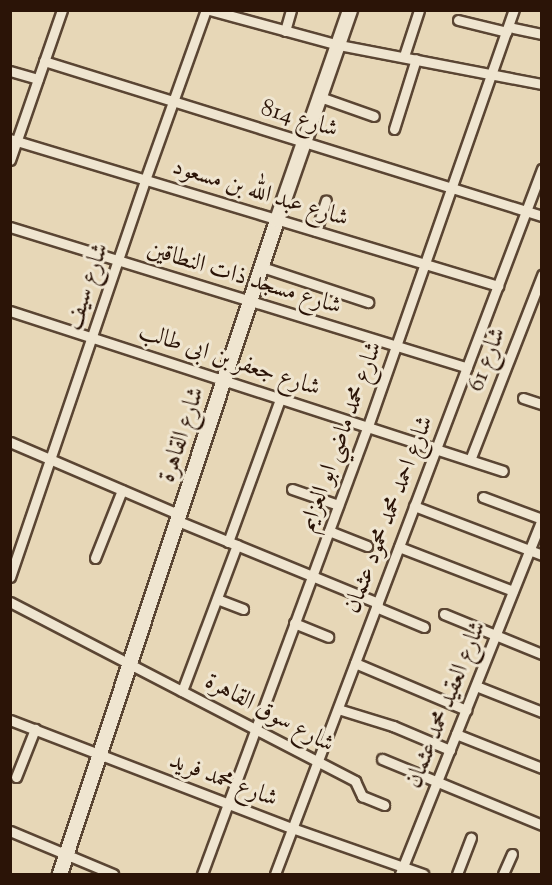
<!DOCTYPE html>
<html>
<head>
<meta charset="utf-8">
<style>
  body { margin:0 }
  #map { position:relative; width:552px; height:885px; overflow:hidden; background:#e7d7b7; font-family:"Sorts Mill Goudy",Amiri,serif }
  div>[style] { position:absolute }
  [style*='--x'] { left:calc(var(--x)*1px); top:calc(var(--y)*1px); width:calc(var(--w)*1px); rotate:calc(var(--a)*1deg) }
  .roads { filter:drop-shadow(2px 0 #5a4533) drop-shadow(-2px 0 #5a4533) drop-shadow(0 2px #5a4533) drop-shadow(0 -2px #5a4533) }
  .street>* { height:9px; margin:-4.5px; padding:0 4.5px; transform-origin:4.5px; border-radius:4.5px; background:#efe5d0 }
  .secondary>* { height:14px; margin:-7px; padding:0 7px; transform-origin:7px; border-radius:7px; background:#efe5d0 }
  span { translate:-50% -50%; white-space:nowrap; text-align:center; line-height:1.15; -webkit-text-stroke:6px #efe5d0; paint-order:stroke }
  .street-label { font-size:24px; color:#2b1407 }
  .frame { position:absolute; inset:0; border:12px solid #2b1407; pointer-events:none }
</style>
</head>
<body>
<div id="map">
  <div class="roads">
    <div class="street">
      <div style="--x:210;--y:10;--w:134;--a:15.2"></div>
      <div style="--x:339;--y:45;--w:207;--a:10.9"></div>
      <div style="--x:458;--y:20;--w:50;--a:13.8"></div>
      <div style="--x:509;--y:27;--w:34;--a:12"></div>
      <div style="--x:285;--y:31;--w:22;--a:-74"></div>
      <div style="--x:404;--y:56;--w:48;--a:-71.9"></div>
      <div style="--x:44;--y:61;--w:522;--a:17.29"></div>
      <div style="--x:10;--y:71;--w:29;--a:16"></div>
      <div style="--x:320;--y:97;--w:57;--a:19.4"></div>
      <div style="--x:394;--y:129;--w:73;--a:-72.6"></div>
      <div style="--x:10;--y:139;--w:510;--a:16.76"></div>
      <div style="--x:10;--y:160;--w:159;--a:-70.9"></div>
      <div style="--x:10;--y:227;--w:478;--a:17.1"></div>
      <div style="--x:316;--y:231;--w:32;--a:-72"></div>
      <div style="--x:262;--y:267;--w:112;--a:18.3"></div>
      <div style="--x:10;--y:311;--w:518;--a:17.98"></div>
      <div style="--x:523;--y:398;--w:20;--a:18"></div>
      <div style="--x:10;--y:442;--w:185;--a:23.2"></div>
      <div style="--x:470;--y:460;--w:199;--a:-68.7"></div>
      <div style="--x:292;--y:489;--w:49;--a:19.2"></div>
      <div style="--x:414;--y:506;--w:137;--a:20.9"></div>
      <div style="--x:178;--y:521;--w:216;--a:22.3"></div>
      <div style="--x:329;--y:531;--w:41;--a:21.5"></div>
      <div style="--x:228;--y:542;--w:152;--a:-70"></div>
      <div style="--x:399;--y:547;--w:122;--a:21.1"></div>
      <div style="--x:95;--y:558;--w:73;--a:-68.3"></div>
      <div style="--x:10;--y:577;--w:419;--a:-71.2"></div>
      <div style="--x:145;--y:180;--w:181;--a:-70.3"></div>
      <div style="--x:217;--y:599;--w:28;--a:21"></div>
      <div style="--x:10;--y:602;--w:389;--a:27.4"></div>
      <div style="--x:355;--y:781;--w:17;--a:65"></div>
      <div style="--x:362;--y:796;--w:24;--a:22"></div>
      <div style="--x:376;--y:607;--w:52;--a:22.6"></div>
      <div style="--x:444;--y:614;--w:106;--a:22.2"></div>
      <div style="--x:294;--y:623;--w:37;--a:22"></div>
      <div style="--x:355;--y:663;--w:121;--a:22.9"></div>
      <div style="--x:476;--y:686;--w:71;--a:21.5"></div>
      <div style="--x:182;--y:691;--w:156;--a:-69.4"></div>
      <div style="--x:338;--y:709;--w:58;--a:17.2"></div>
      <div style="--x:393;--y:726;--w:62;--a:22.8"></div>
      <div style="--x:10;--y:720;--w:302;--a:21"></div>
      <div style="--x:292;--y:828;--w:139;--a:19.3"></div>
      <div style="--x:456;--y:734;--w:92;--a:21.6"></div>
      <div style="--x:382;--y:759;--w:173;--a:22.4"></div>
      <div style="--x:16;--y:777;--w:52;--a:-68.4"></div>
      <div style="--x:10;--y:831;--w:112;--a:22.7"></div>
      <div style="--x:202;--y:874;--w:478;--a:-69.7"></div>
      <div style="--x:368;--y:426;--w:441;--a:-70.7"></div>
      <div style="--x:275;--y:874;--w:754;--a:-69.26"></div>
      <div style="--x:400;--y:874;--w:382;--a:-68.2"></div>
      <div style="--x:542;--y:519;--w:63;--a:-159.6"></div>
      <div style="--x:457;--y:874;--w:39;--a:-69"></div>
      <div style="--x:503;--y:874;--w:22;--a:-66"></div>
    </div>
    <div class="secondary">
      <div style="--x:60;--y:874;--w:689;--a:-71.64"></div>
      <div style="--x:277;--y:220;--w:222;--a:-70.8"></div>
    </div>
  </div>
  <div class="street-label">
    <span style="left:299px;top:120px;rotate:17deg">شارع 814</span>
    <span style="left:260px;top:194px;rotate:17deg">شارع عبد الله بن مسعود</span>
    <span style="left:244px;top:279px;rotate:17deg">شارع مسجد ذات النطاقين</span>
    <span style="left:88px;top:287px;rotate:-71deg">شارع سيف</span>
    <span style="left:488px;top:360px;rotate:-69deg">شارع 61</span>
    <span style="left:229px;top:361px;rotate:18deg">شارع جعفر بن ابى طالب</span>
    <span style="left:183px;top:435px;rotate:-72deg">شارع القاهرة</span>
    <span style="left:342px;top:437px;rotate:-70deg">شارع محمد ماضي ابو العزايم</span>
    <span style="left:390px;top:515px;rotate:-69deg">شارع احمد محمد محمود عثمان</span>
    <span style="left:447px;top:705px;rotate:-68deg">شارع العقيد محمد عثمان</span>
    <span style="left:269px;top:714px;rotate:28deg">شارع سوق القاهرة</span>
    <span style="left:223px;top:781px;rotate:21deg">شارع محمد فريد</span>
  </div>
  <div class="frame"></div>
</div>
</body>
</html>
